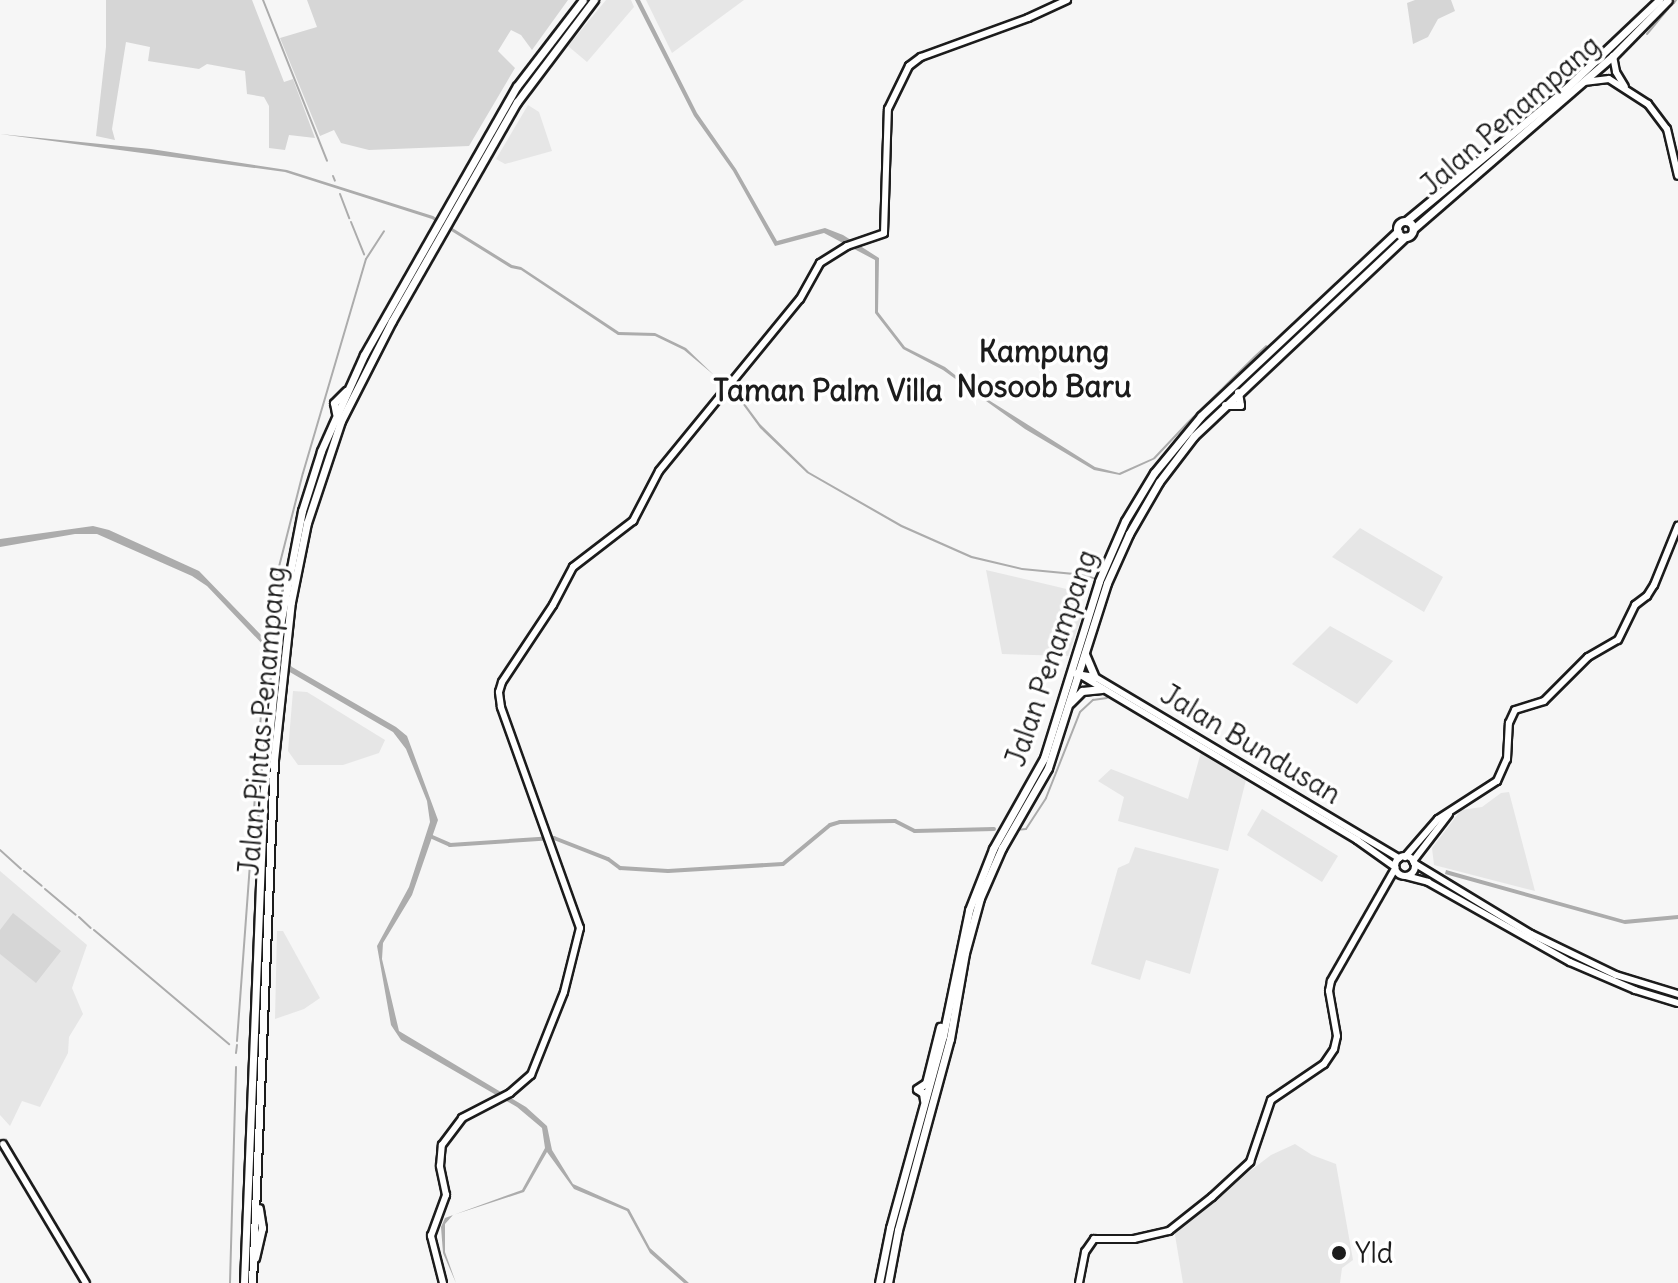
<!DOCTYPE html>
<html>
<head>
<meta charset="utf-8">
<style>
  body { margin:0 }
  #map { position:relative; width:1678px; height:1283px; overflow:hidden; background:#f6f6f6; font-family:Delius,sans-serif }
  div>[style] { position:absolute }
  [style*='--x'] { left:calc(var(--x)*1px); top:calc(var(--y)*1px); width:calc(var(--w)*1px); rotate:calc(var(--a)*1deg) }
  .built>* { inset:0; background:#e6e6e6 }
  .green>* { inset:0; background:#d6d6d6 }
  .water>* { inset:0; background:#acacac }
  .stream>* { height:2px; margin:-1px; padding:0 1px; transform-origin:1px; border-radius:1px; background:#acacac }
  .canal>* { height:4px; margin:-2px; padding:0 2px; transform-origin:2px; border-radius:2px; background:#acacac }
  .roads { filter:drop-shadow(2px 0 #1c1c1c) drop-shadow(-2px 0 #1c1c1c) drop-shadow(0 2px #1c1c1c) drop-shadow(0 -2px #1c1c1c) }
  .secondary>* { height:6px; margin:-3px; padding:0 3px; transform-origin:3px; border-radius:3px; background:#fff }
  .secondary>.ring { margin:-3px; padding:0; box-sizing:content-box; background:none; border:6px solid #fff; border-radius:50% }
  .primary>* { height:7px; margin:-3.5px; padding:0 3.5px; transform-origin:3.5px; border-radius:3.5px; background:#fff }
  .primary>.ring { margin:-3.5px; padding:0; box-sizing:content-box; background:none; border:7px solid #fff; border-radius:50% }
  .dots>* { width:22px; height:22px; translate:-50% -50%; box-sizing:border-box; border:4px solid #fff; border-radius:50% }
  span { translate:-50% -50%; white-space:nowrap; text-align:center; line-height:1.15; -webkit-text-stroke:7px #fff; paint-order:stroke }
  .street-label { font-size:28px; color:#1c1c1c }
  .poi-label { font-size:28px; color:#1c1c1c }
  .left { translate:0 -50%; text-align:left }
  .neighbourhood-label { font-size:30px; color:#1c1c1c; font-weight:700 }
</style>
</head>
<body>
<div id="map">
  <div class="built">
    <div style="clip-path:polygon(606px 0,631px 0,634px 7px,587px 62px,568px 46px)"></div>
    <div style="clip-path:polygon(646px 0,744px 0,672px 53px)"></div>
    <div style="clip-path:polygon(528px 105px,539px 112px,552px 151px,505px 164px,496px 159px)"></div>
    <div style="clip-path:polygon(1360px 528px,1443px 577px,1424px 612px,1332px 557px)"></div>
    <div style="clip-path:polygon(986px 570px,1075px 591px,1073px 614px,1082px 616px,1068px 656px,1002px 654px)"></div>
    <div style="clip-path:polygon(1330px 626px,1393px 661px,1357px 704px,1292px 664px)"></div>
    <div style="clip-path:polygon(293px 691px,307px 692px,385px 740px,379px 753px,343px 765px,298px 765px,288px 751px)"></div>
    <div style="clip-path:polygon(1201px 752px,1246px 780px,1228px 851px,1118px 821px,1124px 797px,1098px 781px,1111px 769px,1188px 799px)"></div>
    <div style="clip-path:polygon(1509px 792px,1535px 891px,1434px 865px,1432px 848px,1461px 810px,1482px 807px,1501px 793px)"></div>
    <div style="clip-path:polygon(1262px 809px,1338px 856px,1322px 882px,1247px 835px)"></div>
    <div style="clip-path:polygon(1135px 847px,1219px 869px,1190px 974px,1146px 960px,1140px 980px,1091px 964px,1118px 868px,1129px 863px)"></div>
    <div style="clip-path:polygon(0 871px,87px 945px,72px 988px,83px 1014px,69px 1037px,68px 1053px,40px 1107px,22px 1101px,10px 1126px,0 1115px)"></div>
    <div style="clip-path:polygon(277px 931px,283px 931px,320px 998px,304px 1009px,275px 1019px)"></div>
    <div style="clip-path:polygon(1295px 1144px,1312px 1155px,1336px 1164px,1353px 1260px,1342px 1268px,1340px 1283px,1183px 1283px,1174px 1229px,1271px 1155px)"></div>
  </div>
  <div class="green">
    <div style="clip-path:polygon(106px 0,252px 0,284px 82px,293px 79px,315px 138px,289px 135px,285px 150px,269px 148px,269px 106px,264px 97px,247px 94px,245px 71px,207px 64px,199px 69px,148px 61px,150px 47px,126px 42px,112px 129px,115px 140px,96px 136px,106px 47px)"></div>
    <div style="clip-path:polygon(307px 0,568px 0,532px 50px,521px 35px,511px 30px,498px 51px,515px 68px,469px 146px,369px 150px,341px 143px,334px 130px,320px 136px,280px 38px,317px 27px)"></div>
    <div style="clip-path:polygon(1415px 0,1451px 0,1455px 11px,1438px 19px,1428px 37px,1413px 44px,1407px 3px)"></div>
    <div style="clip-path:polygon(13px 913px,61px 951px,36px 983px,0 954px,0 930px)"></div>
  </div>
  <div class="water">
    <div style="clip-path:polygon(635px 0,640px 0,697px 113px,736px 169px,777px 241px,825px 228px,843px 235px,879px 258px,878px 312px,905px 347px,945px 367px,979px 394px,1095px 467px,1119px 473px,1153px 458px,1187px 422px,1254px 356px,1266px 345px,1269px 347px,1222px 388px,1155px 459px,1120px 475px,1094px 470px,1025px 429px,943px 370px,903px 349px,875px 313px,875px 260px,824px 233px,775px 246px,733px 171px,694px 116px)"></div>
    <div style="clip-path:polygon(0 134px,151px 149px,287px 170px,433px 216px,512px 265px,521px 267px,619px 332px,655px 333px,686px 348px,719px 380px,734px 389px,760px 424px,809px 472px,902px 525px,972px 556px,1022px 568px,1085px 574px,1116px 586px,1084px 576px,1022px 570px,971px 558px,901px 527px,807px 473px,760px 428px,733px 391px,684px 350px,655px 336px,618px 335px,521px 270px,511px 268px,432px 219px,285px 172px)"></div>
    <div style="clip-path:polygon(93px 526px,109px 530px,199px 571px,292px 667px,396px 727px,407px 736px,438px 820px,412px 895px,383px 943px,382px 959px,399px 1031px,526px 1107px,547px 1126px,552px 1150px,573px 1184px,629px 1209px,650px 1248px,689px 1283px,684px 1283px,650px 1253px,627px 1211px,574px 1189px,547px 1152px,524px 1192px,453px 1215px,445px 1224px,445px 1252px,456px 1283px,443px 1253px,441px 1227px,445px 1218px,522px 1190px,545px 1148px,542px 1128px,517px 1107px,401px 1040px,391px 1025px,377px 946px,409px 887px,430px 822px,427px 801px,406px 749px,393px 732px,288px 671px,207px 586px,192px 576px,97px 534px,75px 534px,0 547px,0 539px)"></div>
    <div style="clip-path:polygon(1446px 870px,1624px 920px,1678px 915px,1678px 919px,1625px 924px,1445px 874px)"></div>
  </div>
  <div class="stream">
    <div style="--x:263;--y:0;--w:173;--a:68.3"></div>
    <div style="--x:1674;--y:3;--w:4;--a:-56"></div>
    <div style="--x:1647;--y:34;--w:33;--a:-50"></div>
    <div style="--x:333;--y:176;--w:5;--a:68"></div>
    <div style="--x:340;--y:194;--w:26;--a:69"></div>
    <div style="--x:351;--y:222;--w:35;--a:68"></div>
    <div style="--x:267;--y:641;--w:35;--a:-87"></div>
    <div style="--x:269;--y:606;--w:137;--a:-75.7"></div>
    <div style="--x:303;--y:473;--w:223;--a:-73.6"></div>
    <div style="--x:366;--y:259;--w:33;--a:-57"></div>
    <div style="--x:1015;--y:830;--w:11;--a:-5"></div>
    <div style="--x:1026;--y:829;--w:37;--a:-57"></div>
    <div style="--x:1046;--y:798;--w:92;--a:-68.4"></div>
    <div style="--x:1080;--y:712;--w:18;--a:-43"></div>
    <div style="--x:1093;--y:700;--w:14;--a:-8"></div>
    <div style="--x:0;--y:850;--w:28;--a:42"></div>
    <div style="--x:24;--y:871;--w:23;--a:40"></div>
    <div style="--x:45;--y:889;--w:40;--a:40"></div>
    <div style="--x:79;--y:917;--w:16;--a:43"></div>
    <div style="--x:94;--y:930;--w:177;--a:40.2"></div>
    <div style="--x:237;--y:1041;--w:394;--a:-85.8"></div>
    <div style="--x:236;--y:1053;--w:8;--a:-83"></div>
    <div style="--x:230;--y:1283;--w:216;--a:-88.4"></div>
  </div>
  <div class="canal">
    <div style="--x:430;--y:836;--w:22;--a:24"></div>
    <div style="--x:450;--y:845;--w:104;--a:-3.9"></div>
    <div style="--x:554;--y:838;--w:58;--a:21.3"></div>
    <div style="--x:608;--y:859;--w:15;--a:37"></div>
    <div style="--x:620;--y:868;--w:48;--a:3.6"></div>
    <div style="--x:668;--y:871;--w:115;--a:-3.5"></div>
    <div style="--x:783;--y:864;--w:61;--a:-39.7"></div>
    <div style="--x:830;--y:825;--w:10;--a:-17"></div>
    <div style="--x:840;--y:822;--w:55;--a:-1"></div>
    <div style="--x:895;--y:821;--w:22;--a:27"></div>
    <div style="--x:915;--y:831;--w:79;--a:-1.5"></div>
  </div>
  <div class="roads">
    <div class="secondary">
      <div style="--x:1613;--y:56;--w:16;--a:79"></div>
      <div style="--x:1616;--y:72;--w:17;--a:59"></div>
      <div style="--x:1584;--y:82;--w:25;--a:-7"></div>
      <div style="--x:1609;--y:79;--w:46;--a:32.7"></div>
      <div style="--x:1648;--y:104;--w:31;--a:53"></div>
      <div style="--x:1667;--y:129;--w:48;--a:76.8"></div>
      <div style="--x:1077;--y:673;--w:326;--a:30.8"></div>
      <div style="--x:1357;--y:840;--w:47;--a:35.4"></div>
      <div style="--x:1076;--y:674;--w:19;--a:9"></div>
      <div style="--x:1095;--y:677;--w:354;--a:30.8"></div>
      <div class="ring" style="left:1395px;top:856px;width:14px;height:14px"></div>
      <div style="--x:1405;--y:857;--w:50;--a:-49"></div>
      <div style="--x:1438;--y:819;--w:70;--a:-32.8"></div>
      <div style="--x:1497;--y:781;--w:24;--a:-66"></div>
      <div style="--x:1507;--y:759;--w:36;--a:-87"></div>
      <div style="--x:1509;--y:723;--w:14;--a:-65"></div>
      <div style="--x:1515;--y:710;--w:30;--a:-17"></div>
      <div style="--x:1544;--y:701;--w:62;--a:-45"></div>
      <div style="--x:1588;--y:657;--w:34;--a:-30"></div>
      <div style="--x:1618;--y:640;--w:39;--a:-64"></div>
      <div style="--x:1635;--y:605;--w:15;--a:-37"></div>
      <div style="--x:1647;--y:596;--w:13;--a:-58"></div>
      <div style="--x:1654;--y:585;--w:64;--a:-67.9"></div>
      <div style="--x:1413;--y:861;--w:59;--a:-52.5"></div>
      <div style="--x:1414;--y:863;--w:137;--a:31.3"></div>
      <div style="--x:1531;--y:934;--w:94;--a:25.8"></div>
      <div style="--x:1616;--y:975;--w:65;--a:17"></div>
      <div style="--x:1406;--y:876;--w:23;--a:15"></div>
      <div style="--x:1428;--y:882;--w:163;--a:29.4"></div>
      <div style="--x:1570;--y:962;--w:71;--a:23.3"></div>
      <div style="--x:1635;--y:990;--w:45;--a:16.8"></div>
      <div style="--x:3;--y:1144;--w:162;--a:59.2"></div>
      <div style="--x:443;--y:1283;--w:49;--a:-104.3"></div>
      <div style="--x:431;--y:1236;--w:44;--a:-69.9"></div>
      <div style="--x:446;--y:1195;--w:30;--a:-102"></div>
      <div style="--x:440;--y:1166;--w:21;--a:-85"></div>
      <div style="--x:442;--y:1145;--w:34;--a:-53"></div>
      <div style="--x:462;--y:1118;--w:54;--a:-27.5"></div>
      <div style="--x:510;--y:1093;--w:28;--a:-41"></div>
      <div style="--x:531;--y:1075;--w:89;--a:-68.3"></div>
      <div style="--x:564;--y:992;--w:66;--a:-76"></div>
      <div style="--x:580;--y:928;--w:235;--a:-109.7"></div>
      <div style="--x:501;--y:707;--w:15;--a:-98"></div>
      <div style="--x:499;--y:692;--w:10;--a:-73"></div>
      <div style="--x:502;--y:682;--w:92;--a:-56.5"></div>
      <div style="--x:553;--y:605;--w:43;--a:-62.2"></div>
      <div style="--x:573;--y:567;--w:76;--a:-37.5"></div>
      <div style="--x:633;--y:521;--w:56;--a:-62.5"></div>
      <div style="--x:659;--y:471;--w:222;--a:-50.7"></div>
      <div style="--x:800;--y:299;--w:41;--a:-60.9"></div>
      <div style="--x:820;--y:263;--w:32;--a:-32"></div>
      <div style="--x:847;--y:246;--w:39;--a:-19"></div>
      <div style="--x:884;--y:233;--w:124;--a:-88.2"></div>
      <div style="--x:888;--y:109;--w:48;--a:-64"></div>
      <div style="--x:909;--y:66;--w:15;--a:-37"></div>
      <div style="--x:921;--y:57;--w:114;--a:-20"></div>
      <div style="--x:1028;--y:18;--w:43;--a:-24.8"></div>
      <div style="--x:1079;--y:1283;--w:32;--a:-79"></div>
      <div style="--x:1085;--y:1252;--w:16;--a:-55"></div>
      <div style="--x:1094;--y:1239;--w:40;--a:0"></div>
      <div style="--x:1134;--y:1239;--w:36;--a:-13"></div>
      <div style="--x:1169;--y:1231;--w:55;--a:-38.3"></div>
      <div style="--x:1212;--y:1197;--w:52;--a:-42.6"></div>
      <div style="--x:1250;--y:1162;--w:65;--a:-71.3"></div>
      <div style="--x:1271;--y:1100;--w:64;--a:-34.2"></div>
      <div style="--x:1324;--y:1064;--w:18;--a:-56"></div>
      <div style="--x:1334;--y:1049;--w:13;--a:-77"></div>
      <div style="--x:1337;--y:1036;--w:46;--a:-100.1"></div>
      <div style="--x:1329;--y:991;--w:10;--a:-79"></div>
      <div style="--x:1331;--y:981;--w:129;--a:-60.3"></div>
    </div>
    <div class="primary">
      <div style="--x:1406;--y:221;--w:200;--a:-39.5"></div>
      <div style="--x:1560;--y:94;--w:137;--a:-43.5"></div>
      <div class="ring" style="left:1397px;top:221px;width:9px;height:9px"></div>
      <div style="--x:1413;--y:229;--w:264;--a:-40.9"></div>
      <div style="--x:1613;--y:56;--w:78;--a:-45.5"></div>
      <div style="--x:1225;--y:405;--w:15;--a:0"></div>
      <div style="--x:1240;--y:405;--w:13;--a:-99"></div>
      <div style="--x:336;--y:413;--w:10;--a:-101"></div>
      <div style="--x:334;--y:403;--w:17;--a:-45"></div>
      <div style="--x:1085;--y:654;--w:25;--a:67"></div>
      <div style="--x:1070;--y:703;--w:17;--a:-45"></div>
      <div style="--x:1082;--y:691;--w:20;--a:-6"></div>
      <div style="--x:924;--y:1100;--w:7;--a:-98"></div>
      <div style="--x:923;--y:1093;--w:7;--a:-146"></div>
      <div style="--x:917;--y:1089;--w:11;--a:-34"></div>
      <div style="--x:926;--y:1083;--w:58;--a:-76"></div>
      <div style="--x:255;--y:1258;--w:31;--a:-77"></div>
      <div style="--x:262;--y:1228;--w:20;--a:-99"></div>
      <div style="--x:244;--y:1283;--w:494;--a:-87.7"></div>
      <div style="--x:264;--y:789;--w:165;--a:-84.4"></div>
      <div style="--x:280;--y:625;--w:116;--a:-79.1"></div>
      <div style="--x:302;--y:511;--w:63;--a:-72.4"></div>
      <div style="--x:321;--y:451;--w:105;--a:-65.9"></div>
      <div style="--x:364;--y:355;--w:309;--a:-60.4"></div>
      <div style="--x:517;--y:86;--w:108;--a:-52.5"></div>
      <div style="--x:252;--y:1283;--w:523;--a:-87.59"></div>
      <div style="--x:274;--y:760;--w:159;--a:-83.9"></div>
      <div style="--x:291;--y:602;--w:81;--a:-78.6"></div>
      <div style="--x:307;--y:523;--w:108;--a:-71.6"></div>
      <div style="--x:341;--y:421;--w:112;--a:-63"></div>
      <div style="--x:392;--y:321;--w:252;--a:-60.3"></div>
      <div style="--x:517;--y:102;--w:128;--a:-53"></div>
      <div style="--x:879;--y:1283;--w:56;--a:-78.7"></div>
      <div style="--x:890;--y:1228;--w:199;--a:-74.6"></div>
      <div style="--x:943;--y:1036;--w:129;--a:-78.3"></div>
      <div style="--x:969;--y:910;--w:66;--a:-68.5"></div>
      <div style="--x:993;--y:849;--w:104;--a:-60.7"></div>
      <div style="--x:1044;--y:758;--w:185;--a:-72.7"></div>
      <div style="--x:1099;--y:581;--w:65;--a:-66.6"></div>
      <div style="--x:1125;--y:521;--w:56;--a:-58.9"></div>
      <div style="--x:1154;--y:473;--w:74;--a:-50.5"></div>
      <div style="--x:1201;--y:416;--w:270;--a:-43.2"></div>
      <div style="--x:888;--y:1283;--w:54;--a:-79.3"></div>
      <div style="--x:898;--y:1230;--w:198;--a:-74.8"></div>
      <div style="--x:950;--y:1039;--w:87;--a:-80.1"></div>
      <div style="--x:965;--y:953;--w:57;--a:-74.7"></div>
      <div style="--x:980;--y:898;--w:55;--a:-66.3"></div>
      <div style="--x:1002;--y:848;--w:92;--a:-60.1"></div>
      <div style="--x:1048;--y:768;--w:194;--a:-72.3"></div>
      <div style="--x:1107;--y:583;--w:54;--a:-65.8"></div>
      <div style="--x:1129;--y:534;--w:60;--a:-60"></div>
      <div style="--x:1159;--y:482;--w:58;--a:-52.7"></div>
      <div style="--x:1194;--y:436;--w:291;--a:-43.3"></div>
    </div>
  </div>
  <div class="dots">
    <div style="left:1339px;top:1253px;background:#1c1c1c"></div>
  </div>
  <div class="street-label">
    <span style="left:1510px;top:115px;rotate:-41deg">Jalan Penampang</span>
    <span style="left:1051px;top:658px;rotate:-71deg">Jalan Penampang</span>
    <span style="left:262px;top:721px;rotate:-85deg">Jalan Pintas Penampang</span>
    <span style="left:1251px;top:744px;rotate:31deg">Jalan Bundusan</span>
  </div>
  <div class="poi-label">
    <span class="left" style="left:1355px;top:1253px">Yld</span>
  </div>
  <div class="neighbourhood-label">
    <span style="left:1044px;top:368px">Kampung<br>Nosoob Baru</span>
    <span style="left:828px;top:390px">Taman Palm Villa</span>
  </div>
</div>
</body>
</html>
